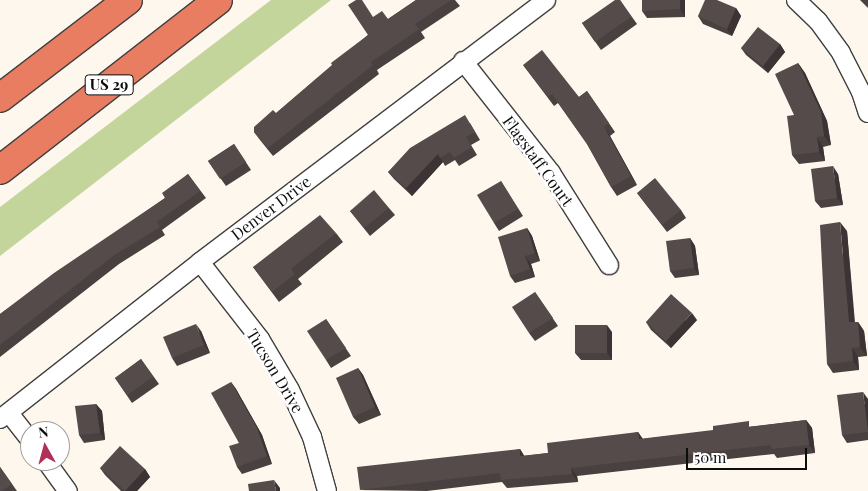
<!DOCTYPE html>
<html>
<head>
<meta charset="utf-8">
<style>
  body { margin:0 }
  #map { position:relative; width:868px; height:491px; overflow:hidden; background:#fef7ee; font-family:"Playfair Display",serif }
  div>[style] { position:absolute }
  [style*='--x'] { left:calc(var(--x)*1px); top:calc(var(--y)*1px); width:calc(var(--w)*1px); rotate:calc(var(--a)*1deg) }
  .forest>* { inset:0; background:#c3d59b }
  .roads { filter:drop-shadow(1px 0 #404040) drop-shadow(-1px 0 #404040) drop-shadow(0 1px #404040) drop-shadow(0 -1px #404040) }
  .street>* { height:18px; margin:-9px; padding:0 9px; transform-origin:9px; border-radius:9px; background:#fff }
  .highway>* { height:28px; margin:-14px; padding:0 14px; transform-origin:14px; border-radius:14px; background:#e87d61 }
  .wall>* { inset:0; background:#494040 }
  .shaded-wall>* { inset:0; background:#3c3434 }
  .building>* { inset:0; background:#554b4a }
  span { translate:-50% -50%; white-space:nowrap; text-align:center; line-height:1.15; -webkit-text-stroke:5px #fff; paint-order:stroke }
  .shield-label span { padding:1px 4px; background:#fff; border:1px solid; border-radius:4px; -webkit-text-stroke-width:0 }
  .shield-label { font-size:15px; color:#0d0d0d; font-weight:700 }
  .street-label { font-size:16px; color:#0d0d0d }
  .north { position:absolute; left:20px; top:421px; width:50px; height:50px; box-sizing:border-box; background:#fff; border:1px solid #9e9e9e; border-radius:50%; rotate:353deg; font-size:14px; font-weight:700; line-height:20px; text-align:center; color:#0d0d0d }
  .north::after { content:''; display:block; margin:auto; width:18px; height:22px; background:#b13057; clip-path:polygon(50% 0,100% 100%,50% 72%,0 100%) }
  .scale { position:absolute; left:686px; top:448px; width:121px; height:22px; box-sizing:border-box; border:2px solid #0d0d0d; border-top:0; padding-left:6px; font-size:15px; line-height:18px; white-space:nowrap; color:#0d0d0d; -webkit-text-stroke:4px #fff; paint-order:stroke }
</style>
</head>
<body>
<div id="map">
  <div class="forest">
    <div style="clip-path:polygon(271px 0,331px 0,0 256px,0 207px)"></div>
  </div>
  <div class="roads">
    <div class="street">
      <div style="--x:796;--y:0;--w:30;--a:44"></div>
      <div style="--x:818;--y:21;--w:39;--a:54"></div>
      <div style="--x:841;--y:53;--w:44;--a:62.9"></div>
      <div style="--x:861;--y:92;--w:22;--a:72"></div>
      <div style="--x:463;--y:61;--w:142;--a:51.8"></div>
      <div style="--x:551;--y:173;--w:109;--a:57.8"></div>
      <div style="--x:200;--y:262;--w:98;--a:52.1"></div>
      <div style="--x:260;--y:339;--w:59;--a:59.5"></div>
      <div style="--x:290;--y:390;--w:52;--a:64.9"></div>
      <div style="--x:312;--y:437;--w:56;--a:74.5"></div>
      <div style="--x:9;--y:413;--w:34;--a:52"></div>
      <div style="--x:0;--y:419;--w:254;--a:-38.1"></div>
      <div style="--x:200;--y:262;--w:434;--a:-37.1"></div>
      <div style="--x:46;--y:461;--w:37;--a:54"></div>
    </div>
    <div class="highway">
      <div style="--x:0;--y:98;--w:161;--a:-37.4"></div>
      <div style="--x:0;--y:170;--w:276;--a:-37.9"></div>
    </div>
  </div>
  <div class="wall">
    <div style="clip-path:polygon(416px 0,455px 0,460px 6px,421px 32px,425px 38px,377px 70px,379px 74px,273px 156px,260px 140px,254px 132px,368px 35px,373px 17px,388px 19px)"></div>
    <div style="clip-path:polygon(620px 0,637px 24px,601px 50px,582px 23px)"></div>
    <div style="clip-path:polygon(685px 0,685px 17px,647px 18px,642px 11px)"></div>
    <div style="clip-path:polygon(860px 0,868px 0,868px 8px)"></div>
    <div style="clip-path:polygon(736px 8px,741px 16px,732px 36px,703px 24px,698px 16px)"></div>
    <div style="clip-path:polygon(780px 44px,785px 52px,768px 73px,746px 55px,741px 48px)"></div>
    <div style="clip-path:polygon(798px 63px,805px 73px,827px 121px,831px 145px,823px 147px,825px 161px,799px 164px,792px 155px)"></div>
    <div style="clip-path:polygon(523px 65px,579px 97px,587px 91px,615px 132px,610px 136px,637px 185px,617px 196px,611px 187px,587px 144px,558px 103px,554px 106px)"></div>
    <div style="clip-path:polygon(470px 123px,480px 140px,471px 145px,477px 155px,459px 166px,455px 160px,445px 166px,443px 162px,412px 196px,394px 179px,388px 172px)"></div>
    <div style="clip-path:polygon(234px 144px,251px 170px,226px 186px,208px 161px)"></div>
    <div style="clip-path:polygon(188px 174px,206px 198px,162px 230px,165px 235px,119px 264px,0 357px,0 314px,165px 198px)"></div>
    <div style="clip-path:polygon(838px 174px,843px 205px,821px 208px,815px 201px)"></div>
    <div style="clip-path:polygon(501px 181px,523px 216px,499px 231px,494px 223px)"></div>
    <div style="clip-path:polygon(637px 193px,681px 210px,686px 218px,667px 232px)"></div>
    <div style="clip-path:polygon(389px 208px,395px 215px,370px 236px,350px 211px)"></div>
    <div style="clip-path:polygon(527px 228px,532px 236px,540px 261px,531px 264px,535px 277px,515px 283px,510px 276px)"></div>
    <div style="clip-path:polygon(847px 231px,855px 322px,858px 322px,864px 331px,867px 356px,858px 357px,859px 370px,833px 373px,827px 364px)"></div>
    <div style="clip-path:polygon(336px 233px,343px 242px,298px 279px,302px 284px,279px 302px,253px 267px)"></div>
    <div style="clip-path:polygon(690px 238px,695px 246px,699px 275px,675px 278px,670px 271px)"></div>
    <div style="clip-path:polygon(535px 292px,558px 326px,535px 341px,529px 333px)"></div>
    <div style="clip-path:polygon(326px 319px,351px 356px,331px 368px,326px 360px)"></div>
    <div style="clip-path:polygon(697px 320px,671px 348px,651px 330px,646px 322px)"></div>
    <div style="clip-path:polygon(201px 331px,210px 353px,177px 366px,172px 358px)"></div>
    <div style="clip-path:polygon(612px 332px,612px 360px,581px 360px,575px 353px)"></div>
    <div style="clip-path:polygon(141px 359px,159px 384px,132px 403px,115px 378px)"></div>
    <div style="clip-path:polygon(358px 368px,363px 375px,381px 415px,359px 424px,353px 417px)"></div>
    <div style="clip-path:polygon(231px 382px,236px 389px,262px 435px,272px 464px,242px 474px,237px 467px,239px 443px)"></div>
    <div style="clip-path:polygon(868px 399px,868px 440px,847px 443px,842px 435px)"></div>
    <div style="clip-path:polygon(96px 404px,102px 411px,105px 440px,84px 443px,79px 435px)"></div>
    <div style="clip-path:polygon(806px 420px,812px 428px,815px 453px,777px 458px,774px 454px,577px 476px,578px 482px,507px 488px,502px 482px,427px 491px,360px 490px,520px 449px,524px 456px,548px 453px,638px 432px,643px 439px)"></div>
    <div style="clip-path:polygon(0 467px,17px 491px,0 491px)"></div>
    <div style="clip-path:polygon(100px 468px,145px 469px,150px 477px,137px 491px,121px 491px,105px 475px)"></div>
  </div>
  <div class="shaded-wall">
    <div style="clip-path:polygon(680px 0,685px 0,685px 17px,680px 9px)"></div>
    <div style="clip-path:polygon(736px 8px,741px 16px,732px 36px,727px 29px)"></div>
    <div style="clip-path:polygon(780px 44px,785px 52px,768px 73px,763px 66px)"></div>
    <div style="clip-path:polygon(798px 63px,805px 73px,827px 121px,831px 145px,824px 136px)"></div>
    <div style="clip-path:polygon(604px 127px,610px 136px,637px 185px,631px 176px)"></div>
    <div style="clip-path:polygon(817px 137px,823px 147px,825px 161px,819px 152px)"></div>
    <div style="clip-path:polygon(438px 154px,443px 162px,412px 196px,406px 188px)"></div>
    <div style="clip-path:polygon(833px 166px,838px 174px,843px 205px,837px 198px)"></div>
    <div style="clip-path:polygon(840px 222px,847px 231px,855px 332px,849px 322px)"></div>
    <div style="clip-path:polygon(527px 228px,532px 236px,540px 261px,535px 253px)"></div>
    <div style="clip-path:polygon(690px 238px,695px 246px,699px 275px,694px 268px)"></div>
    <div style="clip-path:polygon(525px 256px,531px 264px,535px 277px,530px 269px)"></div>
    <div style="clip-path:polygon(692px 313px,697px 320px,671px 348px,666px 341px)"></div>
    <div style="clip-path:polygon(858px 322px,864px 331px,867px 356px,860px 347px)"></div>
    <div style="clip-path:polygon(196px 324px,201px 331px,210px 353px,204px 345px)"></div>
    <div style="clip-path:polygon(607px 325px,612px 332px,612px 360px,607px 353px)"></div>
    <div style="clip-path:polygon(852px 348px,858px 357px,859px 370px,853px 361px)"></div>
    <div style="clip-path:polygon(358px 368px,363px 375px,381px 415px,375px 407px)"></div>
    <div style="clip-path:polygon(231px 382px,236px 389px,262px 435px,272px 464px,267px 456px)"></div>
    <div style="clip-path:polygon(863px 392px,868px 399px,868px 432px)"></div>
    <div style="clip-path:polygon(96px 404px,102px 411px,105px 440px,100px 433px)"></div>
    <div style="clip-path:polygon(806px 420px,812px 428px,815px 453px,809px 445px)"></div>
    <div style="clip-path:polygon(638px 432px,643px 440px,639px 439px)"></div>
    <div style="clip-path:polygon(520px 449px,525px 457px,520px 456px)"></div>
    <div style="clip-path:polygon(571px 468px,577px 476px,578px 482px,572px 474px)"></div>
    <div style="clip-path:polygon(145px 469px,150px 477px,137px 491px,125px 491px)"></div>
    <div style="clip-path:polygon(274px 480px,280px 488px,280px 491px,276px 491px)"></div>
  </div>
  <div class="building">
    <div style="clip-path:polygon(356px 0,362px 0,373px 17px,382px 11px,388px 19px,416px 0,451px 0,415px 24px,419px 29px,371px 62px,373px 65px,268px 148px,254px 132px,254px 127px,273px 110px,276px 113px,332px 65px,331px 63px,368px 35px,348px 5px)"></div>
    <div style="clip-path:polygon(615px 0,620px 0,631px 17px,595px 42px,582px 23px)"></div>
    <div style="clip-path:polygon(642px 0,680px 0,680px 9px,642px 11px)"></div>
    <div style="clip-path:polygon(705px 0,717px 0,736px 8px,727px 29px,698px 16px)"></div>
    <div style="clip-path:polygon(758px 27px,780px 44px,763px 66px,741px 48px)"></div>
    <div style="clip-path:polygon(542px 50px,579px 97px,587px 91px,609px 123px,604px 127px,631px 176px,611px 187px,587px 144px,552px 94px,548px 97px,523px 65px)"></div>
    <div style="clip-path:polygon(798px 63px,821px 112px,824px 136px,817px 137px,819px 152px,792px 155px,787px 116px,794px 115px,775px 74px)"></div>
    <div style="clip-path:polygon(465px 115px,475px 132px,466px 137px,472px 147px,454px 158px,450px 152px,440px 158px,438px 154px,406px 188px,388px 172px,410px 148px)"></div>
    <div style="clip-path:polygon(234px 144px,246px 162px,220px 179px,208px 161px)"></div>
    <div style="clip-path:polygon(833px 166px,837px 198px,815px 201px,811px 169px)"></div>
    <div style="clip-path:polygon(188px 174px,200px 191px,157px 222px,160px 227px,113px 256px,0 345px,0 314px,54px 273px,165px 198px,162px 193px)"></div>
    <div style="clip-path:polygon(655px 178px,681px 210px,662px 225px,637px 193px)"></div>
    <div style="clip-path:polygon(501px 181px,518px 209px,494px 223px,477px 195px)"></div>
    <div style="clip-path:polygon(374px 190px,389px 208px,364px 228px,350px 211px)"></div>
    <div style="clip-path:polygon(320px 215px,336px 233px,291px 269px,295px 274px,272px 292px,253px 267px)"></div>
    <div style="clip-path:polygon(840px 222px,849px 322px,858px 322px,860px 347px,852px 348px,853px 361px,827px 364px,820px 225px)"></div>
    <div style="clip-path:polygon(527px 228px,535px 253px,525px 256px,530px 269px,510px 276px,498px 237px)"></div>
    <div style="clip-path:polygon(690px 238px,694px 268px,670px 271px,666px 241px)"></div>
    <div style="clip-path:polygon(535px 292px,553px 318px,529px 333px,512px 307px)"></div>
    <div style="clip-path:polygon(671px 294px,692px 313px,666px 341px,646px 322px)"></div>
    <div style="clip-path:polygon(326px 319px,346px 348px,326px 360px,307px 331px)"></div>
    <div style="clip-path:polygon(196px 324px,204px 345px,172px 358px,163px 337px)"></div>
    <div style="clip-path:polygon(575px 325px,607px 325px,607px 353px,575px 353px)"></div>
    <div style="clip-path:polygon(141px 359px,153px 377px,127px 395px,115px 378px)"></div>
    <div style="clip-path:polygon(358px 368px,375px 407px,353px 417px,336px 378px)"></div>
    <div style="clip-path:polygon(231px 382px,257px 428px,267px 456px,237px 467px,229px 446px,239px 443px,211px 393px)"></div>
    <div style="clip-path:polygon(863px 392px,868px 432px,842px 435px,837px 395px)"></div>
    <div style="clip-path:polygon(96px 404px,100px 433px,79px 435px,75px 406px)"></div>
    <div style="clip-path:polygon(806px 420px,809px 445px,771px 449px,771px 445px,571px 468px,572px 474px,501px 480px,500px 473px,360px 490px,357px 467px,520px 449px,520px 456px,548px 453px,547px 443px,638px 432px,639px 439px,713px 430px,713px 426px,749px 421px,749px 427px)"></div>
    <div style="clip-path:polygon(120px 446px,145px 469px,125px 491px,100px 468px)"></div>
    <div style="clip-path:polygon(0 467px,12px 484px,2px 491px,0 491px)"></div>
    <div style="clip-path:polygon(274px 480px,276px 491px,249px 491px,248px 484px)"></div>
  </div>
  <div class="shield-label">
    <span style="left:109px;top:85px">US 29</span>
  </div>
  <div class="street-label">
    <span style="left:538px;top:161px;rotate:54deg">Flagstaff Court</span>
    <span style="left:271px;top:208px;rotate:-37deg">Denver Drive</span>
    <span style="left:275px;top:371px;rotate:59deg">Tucson Drive</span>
  </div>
  <div class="north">N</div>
  <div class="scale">50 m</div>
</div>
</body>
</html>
